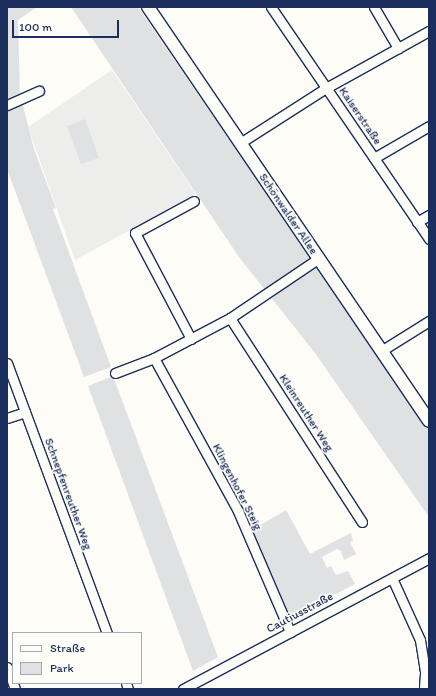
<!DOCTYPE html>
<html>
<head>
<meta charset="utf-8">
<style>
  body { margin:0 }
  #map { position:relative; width:436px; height:696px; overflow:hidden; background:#fdfcf7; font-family:Itim,sans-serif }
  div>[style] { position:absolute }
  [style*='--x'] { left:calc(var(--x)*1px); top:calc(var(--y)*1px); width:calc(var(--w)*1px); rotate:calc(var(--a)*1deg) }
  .built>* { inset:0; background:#edeeec }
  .green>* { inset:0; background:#e0e1e3 }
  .roads { filter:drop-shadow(1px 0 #1b2f5e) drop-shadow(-1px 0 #1b2f5e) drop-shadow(0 1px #1b2f5e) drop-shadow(0 -1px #1b2f5e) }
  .minor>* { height:9px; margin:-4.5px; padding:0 4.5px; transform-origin:4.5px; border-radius:4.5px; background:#fdfcf7 }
  .major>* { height:12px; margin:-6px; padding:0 6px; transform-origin:6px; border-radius:6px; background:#fdfcf7 }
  span { translate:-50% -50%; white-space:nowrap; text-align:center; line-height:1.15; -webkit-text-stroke:3.5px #fdfcf7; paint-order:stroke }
  .street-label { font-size:12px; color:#1b2f5e }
  .frame { position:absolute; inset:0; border:8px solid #1b2f5e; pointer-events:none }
  .legend { position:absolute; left:12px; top:632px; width:130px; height:52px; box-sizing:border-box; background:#fdfcf7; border:1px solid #a3aaba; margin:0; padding:5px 7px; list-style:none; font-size:12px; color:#1b2f5e }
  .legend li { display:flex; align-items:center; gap:8px; height:20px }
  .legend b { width:20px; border:1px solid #a3aaba }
  .scale { position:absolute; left:12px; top:20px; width:107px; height:18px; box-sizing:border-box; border:2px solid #1b2f5e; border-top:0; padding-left:5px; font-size:12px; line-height:14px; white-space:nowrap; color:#1b2f5e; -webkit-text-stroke:3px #fdfcf7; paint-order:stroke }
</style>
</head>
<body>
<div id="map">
  <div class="built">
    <div style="clip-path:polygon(112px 70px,196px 194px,75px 260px,28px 127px)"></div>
  </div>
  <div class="green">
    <div style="clip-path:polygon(7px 7px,37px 7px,18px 20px,20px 96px,7px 102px)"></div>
    <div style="clip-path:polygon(71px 7px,138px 7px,429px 431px,429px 517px,315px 353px,239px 257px)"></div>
    <div style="clip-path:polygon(22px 102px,34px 149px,56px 208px,53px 209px,111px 367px,84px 377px,7px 169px,7px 108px)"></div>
    <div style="clip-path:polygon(85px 119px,99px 158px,81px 164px,67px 126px)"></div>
    <div style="clip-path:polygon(113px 376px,218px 657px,193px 671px,88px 386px)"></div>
    <div style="clip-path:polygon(286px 510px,310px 554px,351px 533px,353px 541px,350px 542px,356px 554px,344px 560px,341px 551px,337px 549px,322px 557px,327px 568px,331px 566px,336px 575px,348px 571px,355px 584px,289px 619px,250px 531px)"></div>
  </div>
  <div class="roads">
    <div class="minor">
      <div style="--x:271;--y:7;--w:281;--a:55.7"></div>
      <div style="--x:374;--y:7;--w:48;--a:59.7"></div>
      <div style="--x:7;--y:105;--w:35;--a:-24"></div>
      <div style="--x:240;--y:143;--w:102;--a:-32.6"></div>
      <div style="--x:326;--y:88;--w:118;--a:-29"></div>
      <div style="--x:374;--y:158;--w:64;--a:-30.2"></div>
      <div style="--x:417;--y:222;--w:14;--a:-30"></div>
      <div style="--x:230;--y:318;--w:243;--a:57.1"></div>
      <div style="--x:191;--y:339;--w:120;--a:-117.8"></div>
      <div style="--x:135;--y:233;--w:67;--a:-28.5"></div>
      <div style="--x:381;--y:351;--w:57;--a:-32"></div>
      <div style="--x:154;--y:358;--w:175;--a:61.2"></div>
      <div style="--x:238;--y:511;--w:132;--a:66.7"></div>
      <div style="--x:7;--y:363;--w:288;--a:69.7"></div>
      <div style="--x:115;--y:373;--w:42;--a:-21"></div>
      <div style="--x:154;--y:358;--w:86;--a:-27.8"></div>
      <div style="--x:230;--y:318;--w:107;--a:-34"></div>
      <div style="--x:7;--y:418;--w:19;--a:-18"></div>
      <div style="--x:392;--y:578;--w:68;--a:65.7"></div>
      <div style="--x:420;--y:640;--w:33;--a:81"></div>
      <div style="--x:425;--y:673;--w:16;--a:94"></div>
      <div style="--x:7;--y:667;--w:23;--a:70"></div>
      <div style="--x:126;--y:683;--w:6;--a:72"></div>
      <div style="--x:183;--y:689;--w:279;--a:-28"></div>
    </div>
    <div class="major">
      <div style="--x:148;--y:7;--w:500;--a:55.83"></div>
    </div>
  </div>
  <div class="street-label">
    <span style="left:360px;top:116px;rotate:56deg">Kaiserstraße</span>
    <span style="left:288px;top:214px;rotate:56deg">Schönwalder Allee</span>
    <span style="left:306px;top:413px;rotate:57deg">Kleinreuther Weg</span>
    <span style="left:237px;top:487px;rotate:63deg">Klingenhofer Steig</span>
    <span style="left:68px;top:494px;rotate:70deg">Schnepfenreuther Weg</span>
    <span style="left:300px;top:613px;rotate:-28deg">Cautiusstraße</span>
  </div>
  <div class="frame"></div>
  <ul class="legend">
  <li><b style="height:5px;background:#fdfcf7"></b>Straße</li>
  <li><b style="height:11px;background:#e0e1e3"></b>Park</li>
  </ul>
  <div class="scale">100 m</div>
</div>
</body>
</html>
